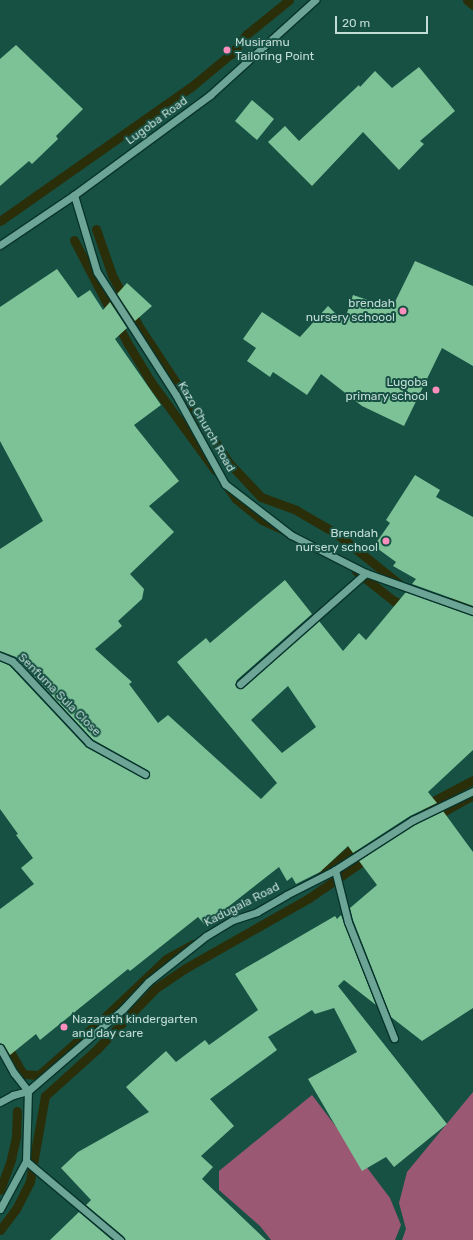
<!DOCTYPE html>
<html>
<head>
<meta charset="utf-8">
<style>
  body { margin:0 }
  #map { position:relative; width:473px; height:1240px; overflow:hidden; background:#175144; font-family:Rubik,sans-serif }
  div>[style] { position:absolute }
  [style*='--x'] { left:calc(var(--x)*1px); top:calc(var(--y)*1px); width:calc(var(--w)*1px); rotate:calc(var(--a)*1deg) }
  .green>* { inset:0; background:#9b5872 }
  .stream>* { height:9px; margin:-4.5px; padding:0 4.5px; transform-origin:4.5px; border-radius:4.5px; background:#2a2e09 }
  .building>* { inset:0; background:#7dc296 }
  .roads { filter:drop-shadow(1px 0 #07342b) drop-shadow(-1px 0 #07342b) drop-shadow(0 1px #07342b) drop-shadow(0 -1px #07342b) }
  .minor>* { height:7px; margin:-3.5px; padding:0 3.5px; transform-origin:3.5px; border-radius:3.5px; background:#6ca495 }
  .dots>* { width:11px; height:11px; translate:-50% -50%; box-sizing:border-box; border:2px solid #175144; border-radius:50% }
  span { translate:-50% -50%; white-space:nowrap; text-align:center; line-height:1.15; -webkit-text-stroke:4px #175144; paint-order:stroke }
  .poi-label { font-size:12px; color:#c2ddd5 }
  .left { translate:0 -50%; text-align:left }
  .right { translate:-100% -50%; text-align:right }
  .street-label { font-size:12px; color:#c2ddd5 }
  .scale { position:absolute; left:335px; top:16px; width:93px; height:18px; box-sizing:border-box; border:2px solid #c2ddd5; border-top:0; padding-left:5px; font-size:12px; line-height:14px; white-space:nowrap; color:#c2ddd5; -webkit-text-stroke:3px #175144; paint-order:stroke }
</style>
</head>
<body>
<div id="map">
  <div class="green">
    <div style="clip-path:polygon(473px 1092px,473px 1240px,402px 1240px,406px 1229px,399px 1203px,407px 1172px)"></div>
    <div style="clip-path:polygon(312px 1095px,390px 1198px,401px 1225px,395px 1240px,271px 1240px,260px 1226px,219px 1190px,219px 1171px)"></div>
  </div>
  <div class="stream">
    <div style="--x:467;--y:0;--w:8;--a:40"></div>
    <div style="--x:0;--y:221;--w:233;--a:-35.1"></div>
    <div style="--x:191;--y:87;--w:53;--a:-39.7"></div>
    <div style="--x:232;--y:53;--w:24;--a:-52"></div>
    <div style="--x:247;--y:34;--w:54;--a:-39"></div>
    <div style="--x:96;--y:229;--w:49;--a:70.8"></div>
    <div style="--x:112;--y:275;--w:56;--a:62.5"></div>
    <div style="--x:138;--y:325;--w:165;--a:56.6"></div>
    <div style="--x:229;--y:463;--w:47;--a:46.7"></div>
    <div style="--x:261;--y:497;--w:37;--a:20"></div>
    <div style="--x:296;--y:510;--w:48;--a:30.3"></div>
    <div style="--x:337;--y:534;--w:83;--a:38.7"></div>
    <div style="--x:74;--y:240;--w:117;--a:62.6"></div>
    <div style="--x:128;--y:344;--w:44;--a:58.8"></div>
    <div style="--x:151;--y:382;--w:109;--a:54"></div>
    <div style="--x:226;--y:485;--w:17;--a:54"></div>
    <div style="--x:236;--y:499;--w:33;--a:39"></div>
    <div style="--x:262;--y:520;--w:23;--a:25"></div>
    <div style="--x:356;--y:571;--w:48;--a:38.3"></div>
    <div style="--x:394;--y:601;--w:15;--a:20"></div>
    <div style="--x:451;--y:602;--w:22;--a:8"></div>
    <div style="--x:424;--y:806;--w:55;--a:-28"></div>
    <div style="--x:432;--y:818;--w:47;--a:-29.3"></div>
    <div style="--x:321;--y:876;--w:51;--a:-41.8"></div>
    <div style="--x:0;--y:1034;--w:46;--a:60.1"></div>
    <div style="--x:23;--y:1074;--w:16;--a:4"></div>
    <div style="--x:39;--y:1075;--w:91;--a:-41.4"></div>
    <div style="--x:107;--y:1015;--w:81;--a:-43.5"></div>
    <div style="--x:166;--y:959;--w:31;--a:-29"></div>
    <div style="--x:0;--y:1190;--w:33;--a:-70"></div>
    <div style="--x:11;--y:1159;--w:23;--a:-77"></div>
    <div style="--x:16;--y:1137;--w:26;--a:-88"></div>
    <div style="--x:0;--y:1230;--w:26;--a:-53"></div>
    <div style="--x:16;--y:1209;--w:31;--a:-63"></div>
    <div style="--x:30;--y:1181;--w:86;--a:-80"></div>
    <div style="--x:45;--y:1096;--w:70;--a:-42.1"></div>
    <div style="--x:97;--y:1049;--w:85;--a:-46"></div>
    <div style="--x:156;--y:988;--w:34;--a:-34"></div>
    <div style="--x:184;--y:969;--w:144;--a:-29.6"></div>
    <div style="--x:309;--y:898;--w:74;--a:-34.5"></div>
  </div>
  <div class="building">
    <div style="clip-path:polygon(16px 45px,83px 109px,56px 136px,58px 139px,32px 164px,29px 161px,0 186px,0 59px)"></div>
    <div style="clip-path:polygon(419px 67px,455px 111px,420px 141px,424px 144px,399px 170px,363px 132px,312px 186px,268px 142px,285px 126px,299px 141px,359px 85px,360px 87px,375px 71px,392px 88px)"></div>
    <div style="clip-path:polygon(252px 100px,274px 119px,257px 140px,235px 121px)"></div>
    <div style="clip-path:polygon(415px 261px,473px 286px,473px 366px,442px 348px,404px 426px,362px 406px,321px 374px,307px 395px,273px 372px,270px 377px,247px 361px,256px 348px,243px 339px,262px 312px,300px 337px,328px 306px,344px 322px,353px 295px,392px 308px)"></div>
    <div style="clip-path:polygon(evenodd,57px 269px,78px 298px,90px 290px,103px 310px,110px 302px,127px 328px,115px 339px,161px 405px,134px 425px,179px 481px,149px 506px,174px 532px,130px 574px,144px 589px,142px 599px,118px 621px,122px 626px,95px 649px,132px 682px,129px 684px,158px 723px,168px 715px,261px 799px,277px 783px,177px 662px,206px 638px,210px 643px,285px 580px,312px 614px,237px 680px,235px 685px,237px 688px,243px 688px,319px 621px,343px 651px,359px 633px,366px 640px,406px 592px,473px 616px,473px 750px,428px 792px,437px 803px,410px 816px,353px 853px,348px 846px,320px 872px,296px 884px,292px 877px,287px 881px,279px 867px,205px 925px,198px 917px,130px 971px,128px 969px,40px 1040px,36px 1034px,10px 1055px,4px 1045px,0 1043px,0 909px,34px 884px,21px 868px,33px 858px,16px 835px,18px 834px,0 809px,0 661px,9px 665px,86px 747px,143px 778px,147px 778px,150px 774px,147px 770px,92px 739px,16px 657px,0 651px,0 549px,43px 521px,0 441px,0 307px,57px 269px,288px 686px,316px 727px,282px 753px,251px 720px,288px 686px)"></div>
    <div style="clip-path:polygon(127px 283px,152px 306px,135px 321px,117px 294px)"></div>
    <div style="clip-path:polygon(415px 475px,440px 490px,436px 497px,473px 517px,473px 606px,412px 584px,416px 579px,393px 566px,396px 562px,374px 546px,390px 523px,386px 520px)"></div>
    <div style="clip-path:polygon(443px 811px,473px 852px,473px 1008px,422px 1041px,391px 1017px,353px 920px,350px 908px,377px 885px,359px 861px,415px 824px)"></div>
    <div style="clip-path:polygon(341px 915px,376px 1005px,344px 980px,338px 986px,447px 1124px,394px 1167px,386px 1157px,362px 1171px,308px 1079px,357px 1052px,334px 1008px,315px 1014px,312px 1010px,268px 1037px,277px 1050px,210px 1099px,234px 1126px,201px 1156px,213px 1167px,202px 1179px,266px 1240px,125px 1240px,123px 1236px,86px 1205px,91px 1200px,61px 1168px,78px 1152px,149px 1112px,126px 1087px,166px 1051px,176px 1062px,205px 1040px,209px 1045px,258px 1010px,235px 974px,335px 916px,337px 919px)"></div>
    <div style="clip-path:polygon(79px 1212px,112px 1240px,50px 1240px)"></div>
  </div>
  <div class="roads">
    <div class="minor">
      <div style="--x:74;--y:195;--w:80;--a:73.4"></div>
      <div style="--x:97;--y:272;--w:146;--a:57.3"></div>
      <div style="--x:176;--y:395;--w:102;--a:61.2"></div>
      <div style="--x:225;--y:484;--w:83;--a:37.7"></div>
      <div style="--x:291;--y:535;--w:84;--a:26.9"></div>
      <div style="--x:366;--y:573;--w:114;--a:19.6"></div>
      <div style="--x:0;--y:245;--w:89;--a:-34"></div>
      <div style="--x:74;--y:195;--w:169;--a:-36.3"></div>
      <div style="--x:210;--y:95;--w:142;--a:-42.1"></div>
      <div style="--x:0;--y:656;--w:13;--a:23"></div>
      <div style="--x:12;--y:661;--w:8;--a:45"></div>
      <div style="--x:18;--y:667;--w:104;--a:46.9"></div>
      <div style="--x:89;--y:743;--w:64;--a:29"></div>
      <div style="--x:240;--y:684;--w:168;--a:-41.4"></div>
      <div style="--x:335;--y:870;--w:54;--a:76"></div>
      <div style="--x:348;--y:922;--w:125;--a:68.4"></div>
      <div style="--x:0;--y:1048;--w:29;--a:61"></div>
      <div style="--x:14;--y:1073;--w:23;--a:52"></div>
      <div style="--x:0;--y:1102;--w:15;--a:-28"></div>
      <div style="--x:13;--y:1095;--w:16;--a:-15"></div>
      <div style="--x:28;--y:1091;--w:125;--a:-40.8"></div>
      <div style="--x:123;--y:1009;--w:37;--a:-47"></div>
      <div style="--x:148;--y:982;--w:74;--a:-38.4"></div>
      <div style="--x:206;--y:936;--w:31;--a:-31"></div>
      <div style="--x:233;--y:920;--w:25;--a:-18"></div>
      <div style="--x:257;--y:912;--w:34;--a:-30"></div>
      <div style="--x:286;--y:895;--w:55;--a:-27"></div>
      <div style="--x:335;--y:870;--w:93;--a:-32.7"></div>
      <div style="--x:413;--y:820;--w:67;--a:-25.8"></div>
      <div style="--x:26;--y:1161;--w:123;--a:40"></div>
      <div style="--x:0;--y:1209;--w:55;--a:-61.6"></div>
      <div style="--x:26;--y:1161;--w:70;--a:-88.4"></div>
    </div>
  </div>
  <div class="dots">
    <div style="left:227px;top:50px;background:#fe8ebb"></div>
    <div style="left:403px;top:311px;background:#fe8ebb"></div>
    <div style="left:436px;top:390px;background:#fe8ebb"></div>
    <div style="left:386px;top:541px;background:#fe8ebb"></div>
    <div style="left:64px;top:1027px;background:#fe8ebb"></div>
  </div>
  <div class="poi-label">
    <span class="left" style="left:235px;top:50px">Musiramu<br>Tailoring Point</span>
    <span class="right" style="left:395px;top:311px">brendah<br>nursery schoool</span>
    <span class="right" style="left:428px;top:390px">Lugoba<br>primary school</span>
    <span class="right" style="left:378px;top:541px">Brendah<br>nursery school</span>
    <span class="left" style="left:72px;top:1027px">Nazareth kindergarten<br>and day care</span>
  </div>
  <div class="street-label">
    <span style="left:157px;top:121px;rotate:-36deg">Lugoba Road</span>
    <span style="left:206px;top:427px;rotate:60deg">Kazo Church Road</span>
    <span style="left:59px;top:695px;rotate:45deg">Senfuma Sula Close</span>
    <span style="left:242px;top:905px;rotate:-27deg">Kadugala Road</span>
  </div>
  <div class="scale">20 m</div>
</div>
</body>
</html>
